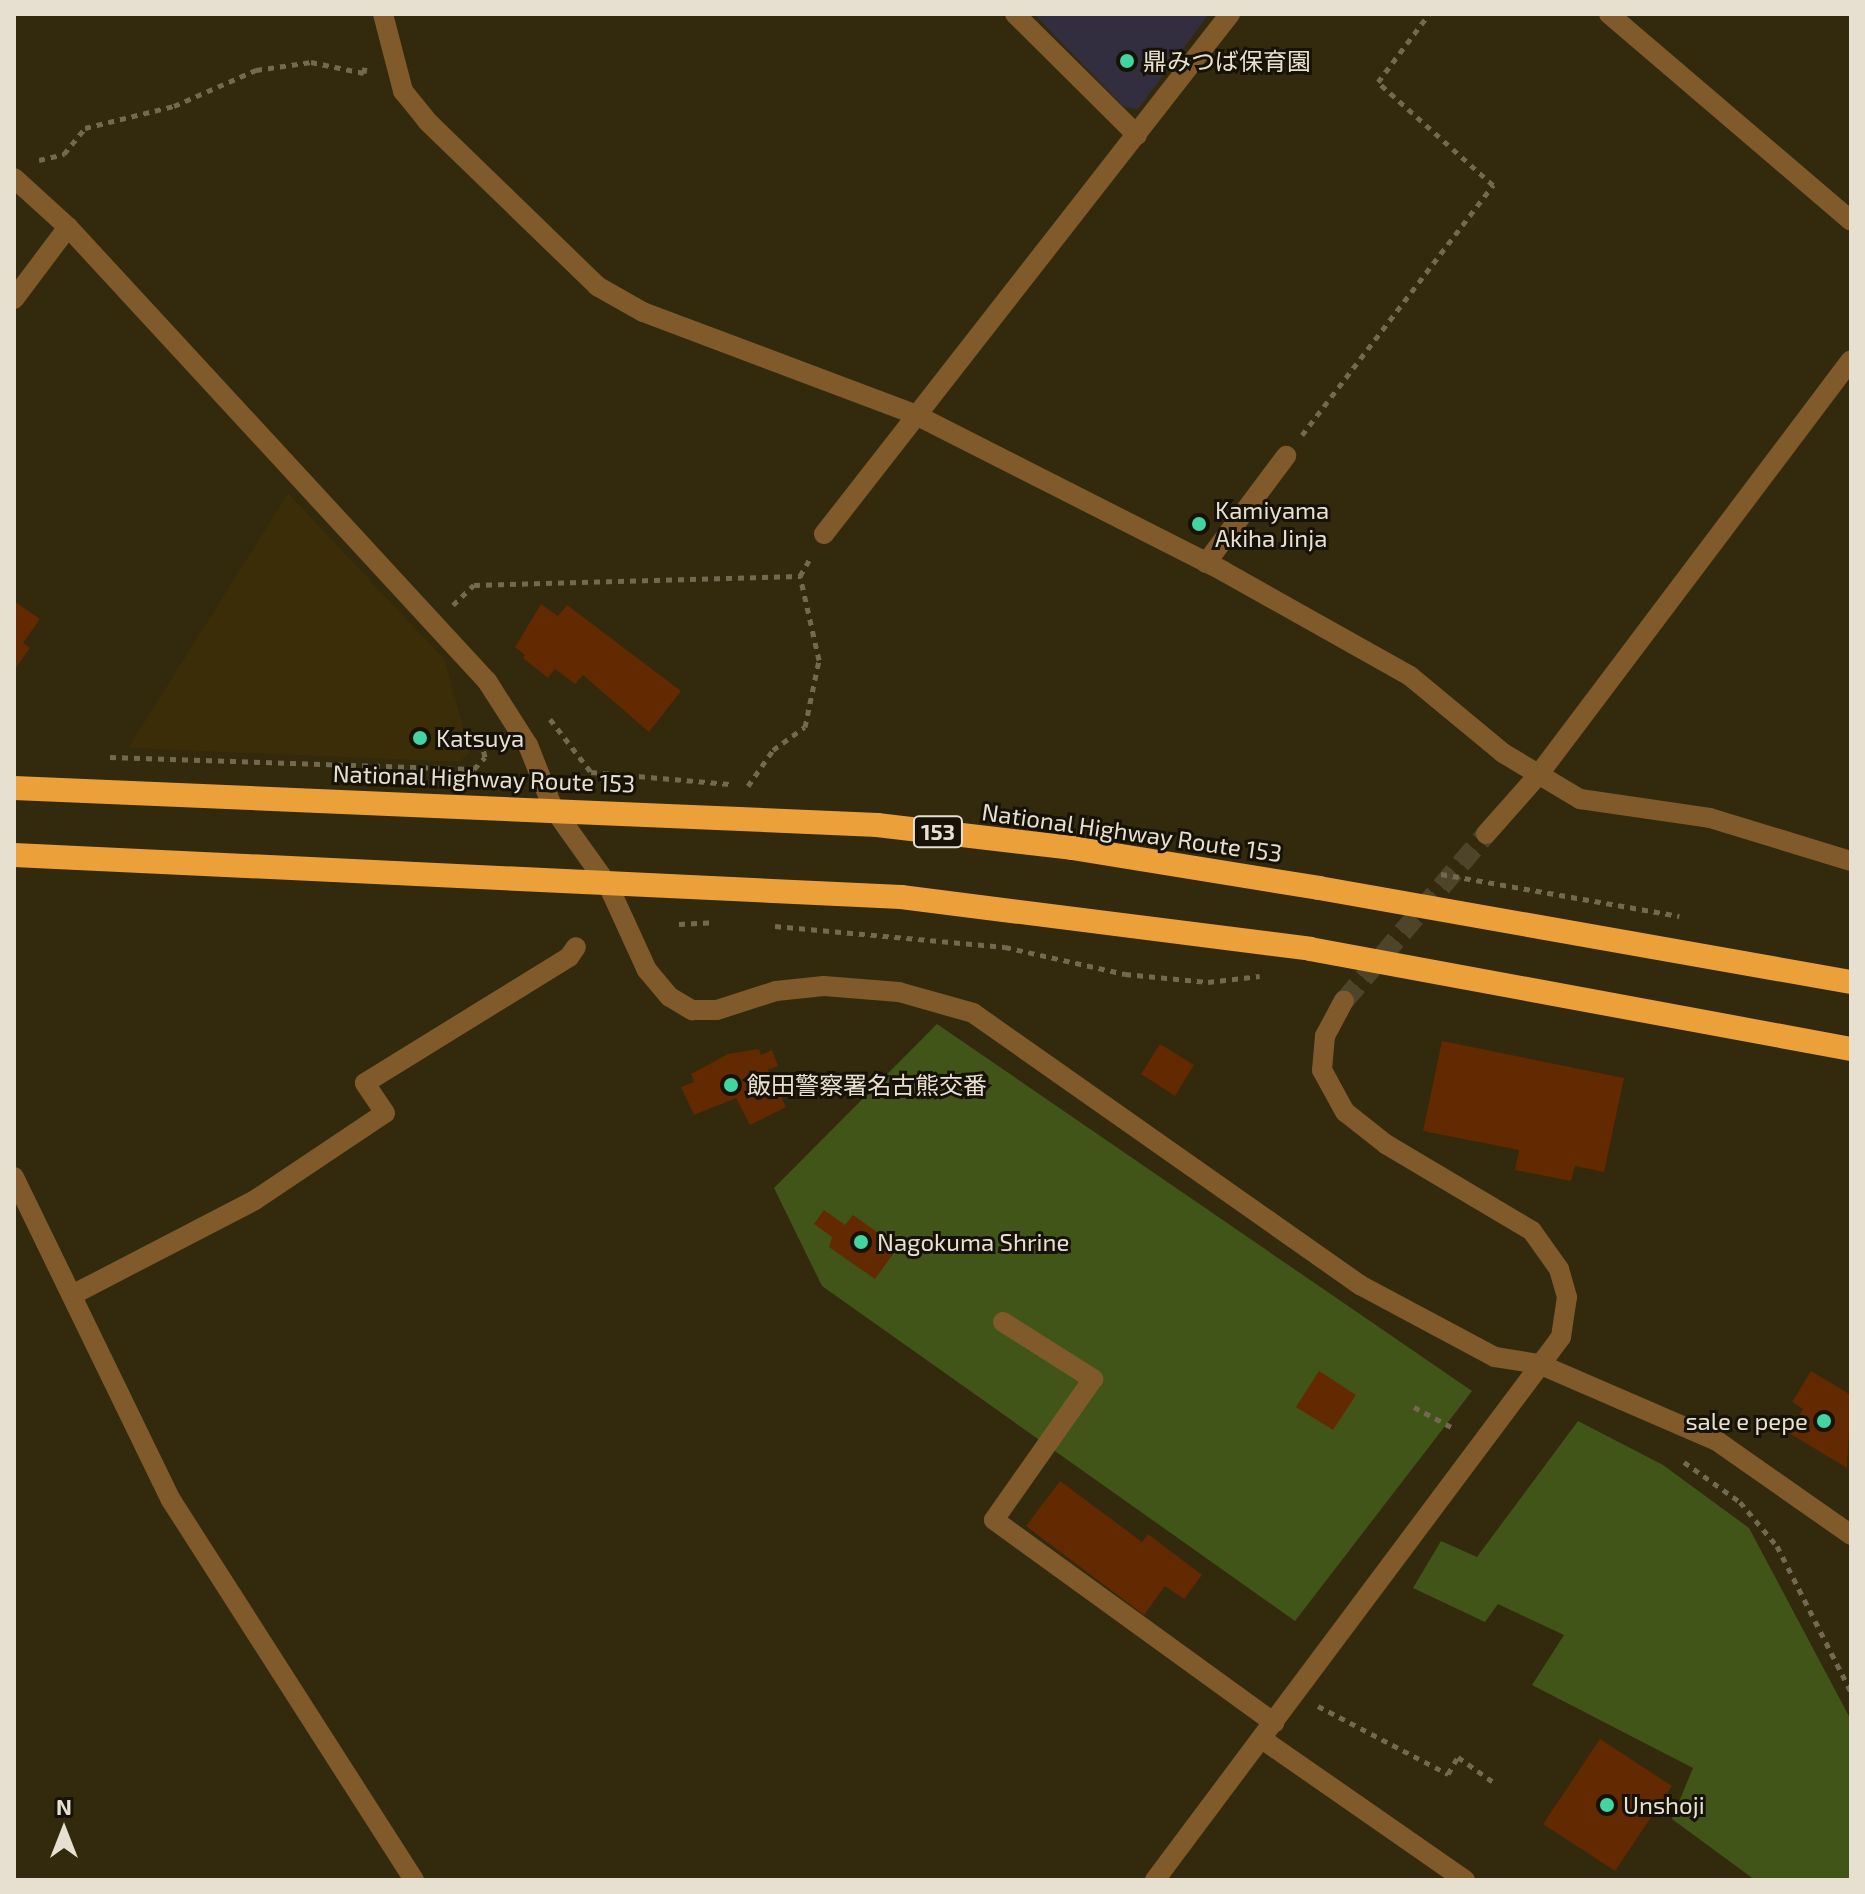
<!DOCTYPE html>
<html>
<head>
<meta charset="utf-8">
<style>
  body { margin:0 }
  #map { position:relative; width:1865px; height:1894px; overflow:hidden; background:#33290c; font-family:"Exo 2","Noto Sans JP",sans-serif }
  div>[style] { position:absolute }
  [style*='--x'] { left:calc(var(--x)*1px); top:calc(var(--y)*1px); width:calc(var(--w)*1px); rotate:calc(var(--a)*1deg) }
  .built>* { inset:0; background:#3a2d07 }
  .education>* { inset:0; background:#332e3f }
  .green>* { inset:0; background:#425518 }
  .building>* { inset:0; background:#632900 }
  .minor-tunnel>* { height:20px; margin-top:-10px; transform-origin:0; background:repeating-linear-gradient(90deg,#4e4429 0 20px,transparent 0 30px) }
  .path>* { height:5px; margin-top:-2.5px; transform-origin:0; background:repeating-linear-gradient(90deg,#726950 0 6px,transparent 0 12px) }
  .minor>* { height:20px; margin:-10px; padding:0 10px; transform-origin:10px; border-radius:10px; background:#815a2b }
  .highway>* { height:24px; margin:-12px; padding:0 12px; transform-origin:12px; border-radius:12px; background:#eca03a }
  .dots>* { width:22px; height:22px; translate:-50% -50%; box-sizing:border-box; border:4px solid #171207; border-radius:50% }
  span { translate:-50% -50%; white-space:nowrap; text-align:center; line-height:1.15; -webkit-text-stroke:6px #171207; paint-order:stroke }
  .shield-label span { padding:2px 6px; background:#171207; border:2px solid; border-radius:6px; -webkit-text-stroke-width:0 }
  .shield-label { font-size:22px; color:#e7e0d0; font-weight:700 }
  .poi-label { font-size:24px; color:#e7e0d0 }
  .left { translate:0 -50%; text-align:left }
  .right { translate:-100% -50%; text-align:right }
  .street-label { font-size:24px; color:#e7e0d0 }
  .frame { position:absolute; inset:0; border:16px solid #e7e0d0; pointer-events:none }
  .north { position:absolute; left:24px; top:1790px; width:80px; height:80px; -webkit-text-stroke:6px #171207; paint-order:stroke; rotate:0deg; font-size:22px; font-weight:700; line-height:32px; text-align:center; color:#e7e0d0 }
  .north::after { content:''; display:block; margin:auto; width:28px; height:36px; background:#e7e0d0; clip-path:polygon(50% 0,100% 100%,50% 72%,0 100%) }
</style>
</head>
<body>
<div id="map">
  <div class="built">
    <div style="clip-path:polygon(288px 493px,445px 660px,470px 753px,459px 762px,128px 748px)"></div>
  </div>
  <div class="education">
    <div style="clip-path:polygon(1034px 14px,1209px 14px,1138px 109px,1124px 107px)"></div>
  </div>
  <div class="green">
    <div style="clip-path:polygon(937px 1024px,1472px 1391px,1295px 1621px,822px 1286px,774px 1188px)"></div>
    <div style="clip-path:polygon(1578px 1421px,1663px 1465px,1749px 1528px,1851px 1720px,1851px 1880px,1755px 1880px,1672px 1819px,1693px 1768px,1532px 1685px,1564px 1635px,1498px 1604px,1485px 1622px,1413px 1588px,1441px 1541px,1477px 1557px)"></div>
  </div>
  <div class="building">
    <div style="clip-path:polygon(14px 601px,40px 619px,23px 643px,30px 648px,14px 670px)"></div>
    <div style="clip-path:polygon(541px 604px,558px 616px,567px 605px,681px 691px,649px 732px,583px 675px,575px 684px,555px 669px,548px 678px,523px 658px,525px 655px,515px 647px)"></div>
    <div style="clip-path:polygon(1442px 1041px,1624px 1078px,1604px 1172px,1575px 1166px,1571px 1181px,1515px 1170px,1519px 1150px,1423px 1131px)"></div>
    <div style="clip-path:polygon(1160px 1044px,1194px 1065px,1175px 1096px,1141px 1074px)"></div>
    <div style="clip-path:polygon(759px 1049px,761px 1055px,772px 1050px,778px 1066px,768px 1070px,786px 1107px,750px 1125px,736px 1098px,694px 1115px,681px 1087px,694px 1082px,691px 1074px,728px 1054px)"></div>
    <div style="clip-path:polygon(824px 1210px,845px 1225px,853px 1215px,898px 1247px,875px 1279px,829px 1247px,832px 1237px,814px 1224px)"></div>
    <div style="clip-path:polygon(1319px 1371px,1356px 1395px,1333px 1430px,1296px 1407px)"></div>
    <div style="clip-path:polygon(1811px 1371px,1851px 1395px,1847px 1468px,1789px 1433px,1803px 1409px,1792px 1402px)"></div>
    <div style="clip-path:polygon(1060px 1481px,1142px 1542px,1148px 1534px,1202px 1575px,1184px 1599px,1165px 1586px,1144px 1615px,1026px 1526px)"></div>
    <div style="clip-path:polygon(1600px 1739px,1672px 1786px,1615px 1871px,1543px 1824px)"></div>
  </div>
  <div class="minor-tunnel">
    <div style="--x:1344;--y:1001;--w:219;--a:-49.6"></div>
  </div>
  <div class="path">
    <div style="--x:39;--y:160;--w:26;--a:-13"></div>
    <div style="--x:64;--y:154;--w:33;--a:-51"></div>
    <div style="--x:85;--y:128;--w:92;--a:-13.9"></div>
    <div style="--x:174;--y:106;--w:90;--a:-23.7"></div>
    <div style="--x:256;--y:70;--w:56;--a:-8.3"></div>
    <div style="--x:311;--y:62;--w:54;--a:11.7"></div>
    <div style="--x:364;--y:73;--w:6;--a:-81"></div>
    <div style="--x:1302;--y:435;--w:315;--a:-52.6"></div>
    <div style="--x:1493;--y:185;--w:154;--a:-138.2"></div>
    <div style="--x:1378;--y:82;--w:85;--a:-53.1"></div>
    <div style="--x:453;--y:605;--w:29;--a:-44"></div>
    <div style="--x:474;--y:585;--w:326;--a:-1.6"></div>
    <div style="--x:550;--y:719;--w:67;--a:52.3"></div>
    <div style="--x:591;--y:772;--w:139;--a:5"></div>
    <div style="--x:110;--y:757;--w:364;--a:1.9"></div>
    <div style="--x:474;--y:769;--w:16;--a:-47"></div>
    <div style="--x:485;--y:757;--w:23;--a:-103"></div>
    <div style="--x:748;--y:786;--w:44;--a:-55.2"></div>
    <div style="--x:773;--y:750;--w:39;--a:-36"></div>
    <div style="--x:805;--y:727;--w:68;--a:-78.2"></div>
    <div style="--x:819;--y:660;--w:86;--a:-102.7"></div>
    <div style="--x:800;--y:576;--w:20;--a:-60"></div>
    <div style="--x:1441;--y:874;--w:242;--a:10"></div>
    <div style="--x:679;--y:924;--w:34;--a:-3"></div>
    <div style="--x:775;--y:926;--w:231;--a:5.2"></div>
    <div style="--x:1005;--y:947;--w:123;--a:12.7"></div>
    <div style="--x:1125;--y:974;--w:83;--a:5.5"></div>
    <div style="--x:1208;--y:982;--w:52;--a:-6.6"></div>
    <div style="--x:1414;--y:1407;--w:47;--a:28.2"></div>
    <div style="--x:1684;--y:1462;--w:69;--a:35.5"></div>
    <div style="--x:1740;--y:1502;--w:57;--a:49.9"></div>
    <div style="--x:1777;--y:1546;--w:164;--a:63.1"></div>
    <div style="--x:1318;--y:1706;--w:147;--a:27.6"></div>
    <div style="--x:1448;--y:1774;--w:20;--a:-60"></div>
    <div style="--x:1458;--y:1757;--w:47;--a:35.4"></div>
  </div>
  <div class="minor">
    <div style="--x:383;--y:14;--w:80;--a:75.4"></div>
    <div style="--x:403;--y:91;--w:38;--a:51"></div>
    <div style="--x:427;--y:121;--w:237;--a:44.1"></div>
    <div style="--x:597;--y:286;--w:53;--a:29.5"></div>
    <div style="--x:643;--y:312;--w:290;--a:20.6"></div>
    <div style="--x:914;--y:414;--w:347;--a:26.9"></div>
    <div style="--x:1223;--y:571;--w:214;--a:29.3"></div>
    <div style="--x:1410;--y:676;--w:121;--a:39.6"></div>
    <div style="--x:1503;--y:753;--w:90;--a:30.9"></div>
    <div style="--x:1580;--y:799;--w:131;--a:8.3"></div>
    <div style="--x:1710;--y:818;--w:147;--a:17"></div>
    <div style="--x:1015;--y:14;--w:172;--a:44.8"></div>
    <div style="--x:1609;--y:14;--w:318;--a:40.5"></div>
    <div style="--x:14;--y:178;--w:73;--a:42.2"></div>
    <div style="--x:68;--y:227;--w:618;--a:47.3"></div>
    <div style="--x:487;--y:681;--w:76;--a:57.4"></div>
    <div style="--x:528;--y:745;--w:68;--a:68.4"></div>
    <div style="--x:553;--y:808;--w:95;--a:54.5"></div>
    <div style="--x:608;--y:885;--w:94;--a:65.4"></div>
    <div style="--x:647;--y:970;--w:35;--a:50"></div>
    <div style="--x:670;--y:997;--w:26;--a:31"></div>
    <div style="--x:692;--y:1010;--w:25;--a:0"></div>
    <div style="--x:717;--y:1010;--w:62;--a:-17.9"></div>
    <div style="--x:776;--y:991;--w:48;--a:-5.9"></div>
    <div style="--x:824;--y:986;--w:75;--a:4.6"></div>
    <div style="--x:899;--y:992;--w:77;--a:15.8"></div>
    <div style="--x:973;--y:1013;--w:473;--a:35.1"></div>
    <div style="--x:1360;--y:1285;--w:153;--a:28.1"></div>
    <div style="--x:1495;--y:1357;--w:45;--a:9"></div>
    <div style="--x:1539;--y:1364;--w:194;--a:23.4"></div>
    <div style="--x:1717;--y:1441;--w:164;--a:35"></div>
    <div style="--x:14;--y:299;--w:90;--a:-53.1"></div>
    <div style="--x:824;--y:534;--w:660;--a:-52.02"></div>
    <div style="--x:1206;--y:563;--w:134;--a:-53.2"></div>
    <div style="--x:1486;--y:834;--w:80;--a:-48.5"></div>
    <div style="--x:1539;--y:774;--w:518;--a:-53"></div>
    <div style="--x:14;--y:1177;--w:359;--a:64.1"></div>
    <div style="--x:171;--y:1500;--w:451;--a:57.4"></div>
    <div style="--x:72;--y:1295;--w:206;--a:-27.4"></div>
    <div style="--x:255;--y:1200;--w:156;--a:-33.8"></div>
    <div style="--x:385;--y:1113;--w:36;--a:-124"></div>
    <div style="--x:365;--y:1083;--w:240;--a:-31.7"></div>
    <div style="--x:569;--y:957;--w:12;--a:-55"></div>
    <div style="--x:1003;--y:1322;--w:107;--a:32.3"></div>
    <div style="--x:1093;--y:1379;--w:172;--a:125.1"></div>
    <div style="--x:994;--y:1520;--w:346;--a:35.9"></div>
    <div style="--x:1262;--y:1739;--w:247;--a:34.8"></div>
    <div style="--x:1155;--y:1880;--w:678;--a:-53.21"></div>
    <div style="--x:1561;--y:1337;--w:40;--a:-81.5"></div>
    <div style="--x:1567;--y:1297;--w:29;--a:-106"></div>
    <div style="--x:1559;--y:1269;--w:47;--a:-125.4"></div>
    <div style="--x:1532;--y:1231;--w:169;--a:-149.3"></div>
    <div style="--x:1387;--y:1145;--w:53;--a:-141.8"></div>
    <div style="--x:1345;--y:1112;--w:48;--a:-118.7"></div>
    <div style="--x:1322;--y:1070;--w:34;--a:-85"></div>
    <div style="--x:1325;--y:1036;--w:40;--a:-62"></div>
  </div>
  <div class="highway">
    <div style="--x:14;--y:788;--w:864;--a:2.45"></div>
    <div style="--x:877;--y:825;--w:196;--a:6.7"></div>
    <div style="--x:1072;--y:848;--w:250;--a:9.2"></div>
    <div style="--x:1319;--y:888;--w:540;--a:10.02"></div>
    <div style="--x:14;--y:855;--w:888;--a:2.71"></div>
    <div style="--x:901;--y:897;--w:412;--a:7.2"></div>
    <div style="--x:1310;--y:949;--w:550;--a:10.47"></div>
  </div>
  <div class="dots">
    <div style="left:1127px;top:61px;background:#42d4a1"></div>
    <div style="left:1199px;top:524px;background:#42d4a1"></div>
    <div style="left:420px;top:738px;background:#42d4a1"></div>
    <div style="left:731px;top:1085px;background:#42d4a1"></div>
    <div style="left:861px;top:1242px;background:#42d4a1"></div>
    <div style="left:1824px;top:1421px;background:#42d4a1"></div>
    <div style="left:1607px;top:1805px;background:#42d4a1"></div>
  </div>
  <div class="shield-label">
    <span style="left:938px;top:832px">153</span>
  </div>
  <div class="poi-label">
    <span class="left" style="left:1143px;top:61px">鼎みつば保育園</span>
    <span class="left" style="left:1215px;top:524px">Kamiyama<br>Akiha Jinja</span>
    <span class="left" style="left:436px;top:738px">Katsuya</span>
    <span class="left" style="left:747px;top:1085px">飯田警察署名古熊交番</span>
    <span class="left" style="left:877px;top:1242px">Nagokuma Shrine</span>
    <span class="right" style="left:1808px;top:1421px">sale e pepe</span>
    <span class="left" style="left:1623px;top:1805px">Unshoji</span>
  </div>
  <div class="street-label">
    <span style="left:484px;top:778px;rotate:2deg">National Highway Route 153</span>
    <span style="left:1132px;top:832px;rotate:8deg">National Highway Route 153</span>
  </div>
  <div class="frame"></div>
  <div class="north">N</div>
</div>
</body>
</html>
